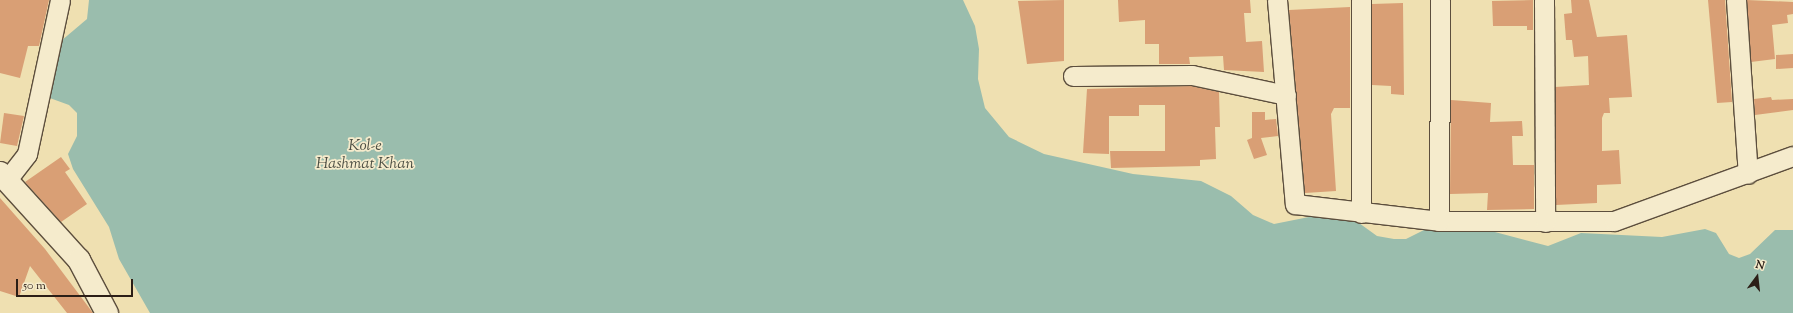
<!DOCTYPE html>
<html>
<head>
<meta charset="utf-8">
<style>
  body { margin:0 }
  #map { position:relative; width:1793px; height:313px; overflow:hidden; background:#efe0b1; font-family:"Sorts Mill Goudy",serif }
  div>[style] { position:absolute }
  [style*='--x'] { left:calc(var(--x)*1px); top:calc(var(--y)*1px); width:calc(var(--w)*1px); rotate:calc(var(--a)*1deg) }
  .water>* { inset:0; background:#9abdad }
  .building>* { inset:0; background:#d99f75 }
  .roads { filter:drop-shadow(1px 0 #5c4e3d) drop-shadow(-1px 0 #5c4e3d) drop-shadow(0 1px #5c4e3d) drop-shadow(0 -1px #5c4e3d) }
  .minor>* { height:19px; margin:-9.5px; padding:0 9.5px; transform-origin:9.5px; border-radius:9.5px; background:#f5ebcc }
  .tertiary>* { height:22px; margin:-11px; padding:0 11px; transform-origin:11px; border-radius:11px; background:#f5ebcc }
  span { translate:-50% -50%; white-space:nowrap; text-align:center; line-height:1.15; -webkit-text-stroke:3.5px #f5ebcc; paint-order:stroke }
  .water-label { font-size:16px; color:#4c4e43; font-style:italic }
  .north { position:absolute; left:1737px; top:257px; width:40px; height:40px; -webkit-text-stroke:3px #f5ebcc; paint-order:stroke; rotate:15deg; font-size:11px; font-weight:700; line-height:16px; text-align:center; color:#2b1e16 }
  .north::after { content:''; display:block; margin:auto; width:14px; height:18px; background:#2b1e16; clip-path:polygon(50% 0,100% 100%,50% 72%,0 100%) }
  .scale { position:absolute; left:16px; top:279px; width:117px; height:18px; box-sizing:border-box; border:2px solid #2b1e16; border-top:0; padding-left:5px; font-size:12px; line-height:14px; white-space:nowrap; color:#2b1e16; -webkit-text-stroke:3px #f5ebcc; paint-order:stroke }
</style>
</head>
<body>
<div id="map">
  <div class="water">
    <div style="clip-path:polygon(89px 0,963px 0,975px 26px,979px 49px,978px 79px,985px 108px,1009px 137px,1044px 154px,1133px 174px,1201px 181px,1231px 196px,1253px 215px,1274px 224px,1314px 216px,1343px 218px,1359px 223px,1377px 236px,1394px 239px,1406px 239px,1430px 227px,1476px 227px,1548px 246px,1581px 233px,1662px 237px,1705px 229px,1716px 233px,1729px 254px,1739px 258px,1750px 254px,1775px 230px,1793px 230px,1793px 313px,150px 313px,119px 259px,109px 227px,73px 169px,68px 154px,77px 136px,77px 113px,69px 105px,47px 97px,61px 41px,87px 19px)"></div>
  </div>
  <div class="building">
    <div style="clip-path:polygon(0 0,49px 0,39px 46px,28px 46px,20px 78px,0 73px)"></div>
    <div style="clip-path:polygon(1064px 0,1064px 61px,1027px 64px,1018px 1px)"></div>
    <div style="clip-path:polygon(1118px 0,1250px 0,1251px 13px,1244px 13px,1246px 42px,1262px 41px,1264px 72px,1224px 70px,1223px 56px,1189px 57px,1190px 64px,1159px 64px,1159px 44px,1145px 44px,1145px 20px,1119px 22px)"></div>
    <div style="clip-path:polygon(1533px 0,1533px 30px,1527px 30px,1527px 26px,1493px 26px,1492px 1px)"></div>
    <div style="clip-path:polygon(1571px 0,1589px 0,1597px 37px,1627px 35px,1632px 97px,1609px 98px,1610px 113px,1604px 113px,1602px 118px,1602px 151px,1619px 150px,1621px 184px,1597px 185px,1597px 203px,1556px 205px,1555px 87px,1589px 85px,1588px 56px,1574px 57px,1572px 40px,1566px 40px,1564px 14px,1572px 13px)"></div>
    <div style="clip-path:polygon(1708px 0,1725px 0,1732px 102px,1717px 103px)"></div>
    <div style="clip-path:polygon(1747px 0,1793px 2px,1793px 14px,1787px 15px,1788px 23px,1772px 25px,1775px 59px,1751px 62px)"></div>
    <div style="clip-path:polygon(1403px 3px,1404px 95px,1391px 94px,1391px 86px,1372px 85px,1372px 4px)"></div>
    <div style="clip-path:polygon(1350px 7px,1350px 108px,1334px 108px,1331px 114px,1336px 191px,1305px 193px,1289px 10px)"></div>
    <div style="clip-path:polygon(1793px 54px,1793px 68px,1776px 69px,1776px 55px)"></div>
    <div style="clip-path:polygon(1191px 86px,1219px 92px,1220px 127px,1215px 127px,1216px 159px,1200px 160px,1200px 166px,1111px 168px,1110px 151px,1165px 151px,1165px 105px,1139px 105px,1139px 116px,1109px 116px,1109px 154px,1083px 153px,1087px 89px)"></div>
    <div style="clip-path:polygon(1771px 97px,1772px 100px,1793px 99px,1793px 110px,1755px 115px,1754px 99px)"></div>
    <div style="clip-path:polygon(1451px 100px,1491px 103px,1490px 122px,1522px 121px,1523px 136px,1512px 136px,1513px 165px,1534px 165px,1534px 209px,1487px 210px,1488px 193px,1450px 194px)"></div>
    <div style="clip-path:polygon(1252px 112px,1265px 112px,1265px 120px,1276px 119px,1278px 136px,1261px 138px,1267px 155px,1254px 159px,1247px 140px,1252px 138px)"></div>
    <div style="clip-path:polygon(4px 113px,24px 116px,17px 146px,0 143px)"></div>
    <div style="clip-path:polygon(61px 157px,70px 169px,65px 172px,87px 204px,61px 222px,25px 182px)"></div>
    <div style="clip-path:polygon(0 198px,45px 249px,93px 313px,67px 313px,30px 266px,19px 297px,0 291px)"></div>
  </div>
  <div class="roads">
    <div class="minor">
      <div style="--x:1277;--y:0;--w:205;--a:85"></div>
      <div style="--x:1295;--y:204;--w:145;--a:6.7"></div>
      <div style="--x:1439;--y:221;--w:175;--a:0"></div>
      <div style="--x:1614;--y:221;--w:190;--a:-20"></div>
      <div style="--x:1361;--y:0;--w:213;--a:90"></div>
      <div style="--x:1544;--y:0;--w:222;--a:89.7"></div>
      <div style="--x:1736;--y:0;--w:174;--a:86.1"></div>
      <div style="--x:1073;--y:76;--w:119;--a:-0.5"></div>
      <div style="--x:1192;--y:75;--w:96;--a:12"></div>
      <div style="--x:6;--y:181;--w:34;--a:-52"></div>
      <div style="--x:27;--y:154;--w:157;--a:-77.9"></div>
      <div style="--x:1439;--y:221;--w:221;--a:-89.7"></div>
    </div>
    <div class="tertiary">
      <div style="--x:0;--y:173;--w:118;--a:47.8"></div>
      <div style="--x:79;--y:260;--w:60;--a:62.2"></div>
    </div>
  </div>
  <div class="water-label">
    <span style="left:365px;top:156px">Kol-e<br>Hashmat Khan</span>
  </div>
  <div class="north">N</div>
  <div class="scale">50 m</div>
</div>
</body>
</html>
